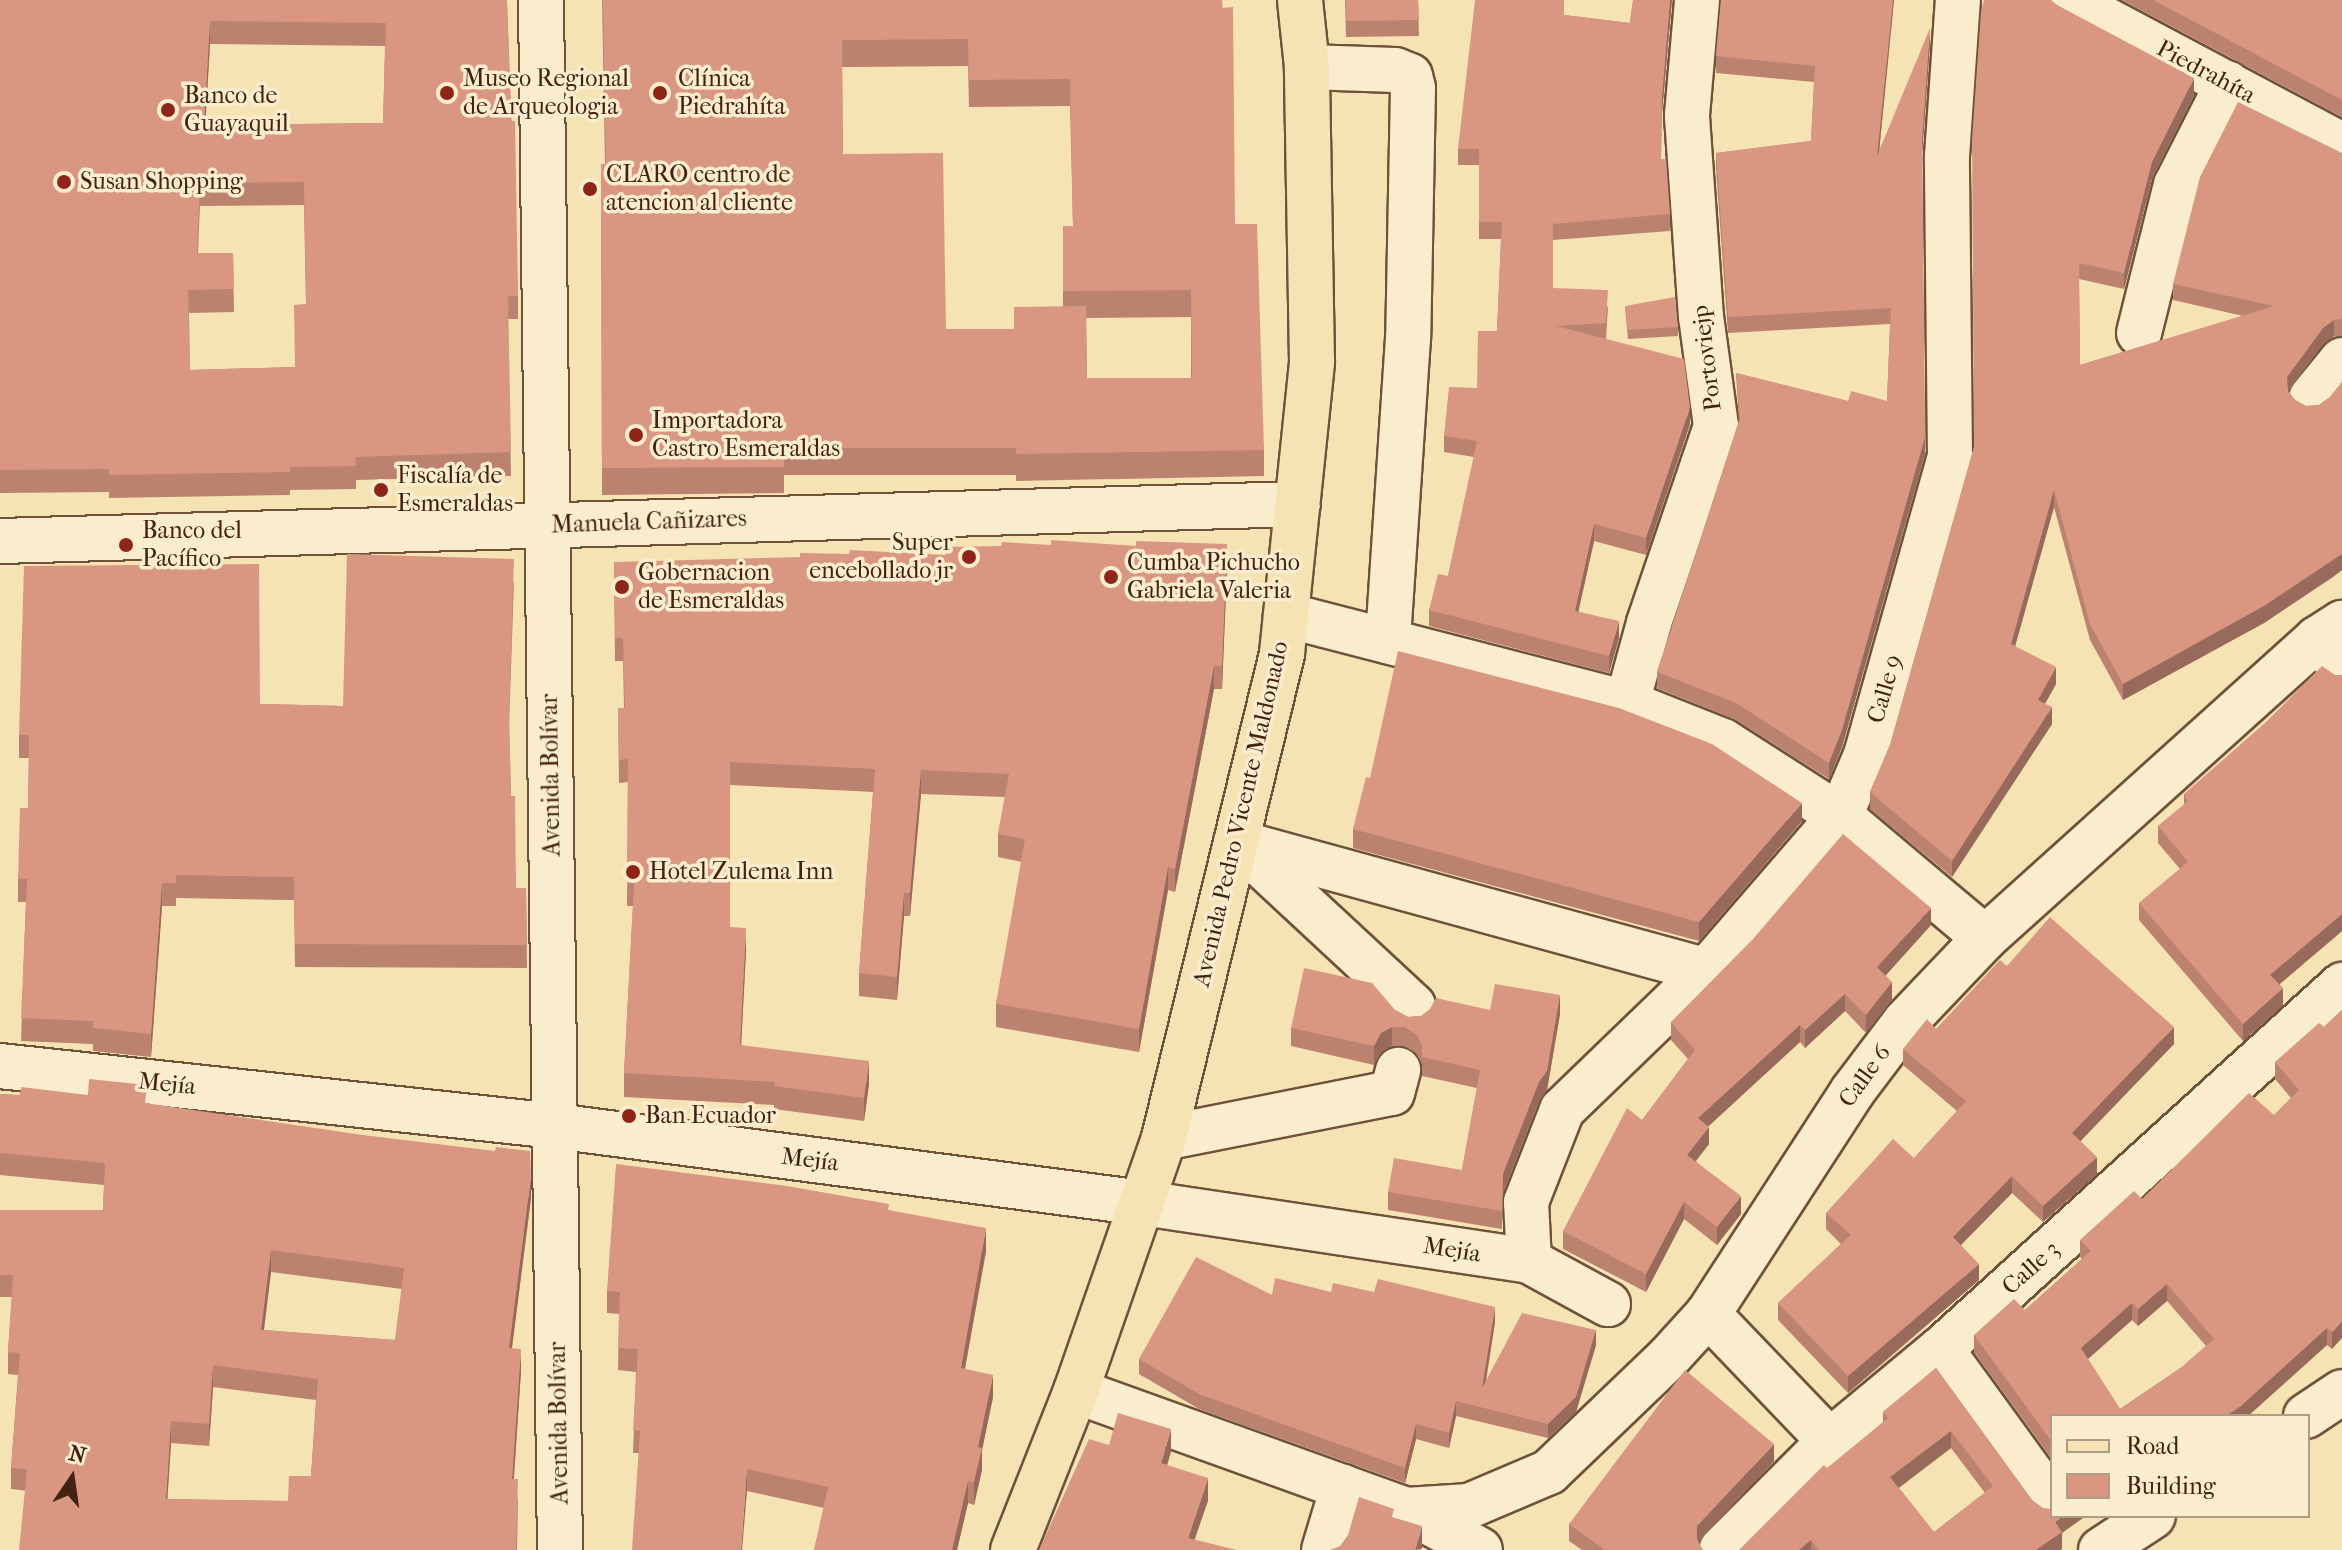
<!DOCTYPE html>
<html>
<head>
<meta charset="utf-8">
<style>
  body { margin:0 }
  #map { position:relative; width:2342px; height:1550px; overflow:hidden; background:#f6e3b3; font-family:"IM FELL French Canon",serif }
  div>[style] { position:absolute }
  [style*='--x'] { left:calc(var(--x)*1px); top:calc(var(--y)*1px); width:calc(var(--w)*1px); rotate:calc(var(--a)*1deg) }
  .roads { filter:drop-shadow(2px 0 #70523b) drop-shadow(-2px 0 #70523b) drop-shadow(0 2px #70523b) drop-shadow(0 -2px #70523b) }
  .minor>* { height:44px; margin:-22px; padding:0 22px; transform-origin:22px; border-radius:22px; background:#f9edce }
  .major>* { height:44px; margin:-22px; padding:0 22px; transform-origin:22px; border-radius:22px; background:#f6e3b3 }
  .wall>* { inset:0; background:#bb8270 }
  .shaded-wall>* { inset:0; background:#986a5b }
  .building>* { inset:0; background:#d99782 }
  .dots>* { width:22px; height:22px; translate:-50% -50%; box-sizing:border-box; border:4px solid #f9edce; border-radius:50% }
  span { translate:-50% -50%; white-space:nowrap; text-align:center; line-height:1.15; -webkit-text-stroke:7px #f9edce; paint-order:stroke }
  .street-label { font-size:24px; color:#432113 }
  .poi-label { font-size:24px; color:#432113 }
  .left { translate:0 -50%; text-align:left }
  .right { translate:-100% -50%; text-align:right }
  .legend { position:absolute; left:2050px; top:1414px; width:260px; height:104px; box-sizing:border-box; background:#f9edce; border:2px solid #b09b83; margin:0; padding:10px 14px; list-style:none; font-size:24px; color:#432113 }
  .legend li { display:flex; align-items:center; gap:16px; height:40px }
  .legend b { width:40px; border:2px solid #b09b83 }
  .north { position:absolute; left:32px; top:1438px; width:80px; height:80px; -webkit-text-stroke:6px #f9edce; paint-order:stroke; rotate:13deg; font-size:22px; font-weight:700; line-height:32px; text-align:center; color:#432113 }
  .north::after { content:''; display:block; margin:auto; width:28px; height:36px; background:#432113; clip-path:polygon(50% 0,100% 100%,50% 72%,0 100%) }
</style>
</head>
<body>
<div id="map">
  <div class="roads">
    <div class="minor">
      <div style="--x:541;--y:0;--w:1550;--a:89.3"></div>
      <div style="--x:2069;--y:0;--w:309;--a:28"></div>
      <div style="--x:1307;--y:67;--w:88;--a:2"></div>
      <div style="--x:1395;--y:70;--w:16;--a:22"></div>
      <div style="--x:1410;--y:76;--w:12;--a:76"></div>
      <div style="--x:1413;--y:88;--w:250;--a:91.1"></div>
      <div style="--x:1408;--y:338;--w:304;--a:93.8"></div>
      <div style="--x:2139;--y:333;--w:153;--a:-76"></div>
      <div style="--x:2176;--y:185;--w:114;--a:-63"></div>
      <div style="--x:2311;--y:398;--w:49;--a:-50.8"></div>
      <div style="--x:0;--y:541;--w:1298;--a:-1.63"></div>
      <div style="--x:1286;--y:615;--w:352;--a:14.5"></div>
      <div style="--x:1627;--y:703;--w:103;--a:21.6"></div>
      <div style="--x:1723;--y:741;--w:139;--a:32.7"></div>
      <div style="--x:1840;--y:816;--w:189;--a:40.1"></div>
      <div style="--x:2317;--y:639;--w:38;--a:49"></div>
      <div style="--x:1627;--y:703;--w:83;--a:-74.6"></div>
      <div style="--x:1649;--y:623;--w:208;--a:-71.2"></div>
      <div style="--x:1716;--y:426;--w:110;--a:-97.8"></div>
      <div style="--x:1701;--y:317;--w:202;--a:-94"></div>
      <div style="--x:1687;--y:115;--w:115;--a:-85"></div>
      <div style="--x:1236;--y:842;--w:487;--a:15.3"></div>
      <div style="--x:1241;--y:846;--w:235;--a:42.9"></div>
      <div style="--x:1413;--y:1006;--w:5;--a:101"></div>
      <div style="--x:0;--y:1066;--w:558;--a:6.17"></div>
      <div style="--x:555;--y:1126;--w:593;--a:7.46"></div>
      <div style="--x:1143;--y:1203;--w:390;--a:8.5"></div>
      <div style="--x:1529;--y:1261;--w:90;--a:28.6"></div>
      <div style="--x:1164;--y:1138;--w:232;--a:-11.2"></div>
      <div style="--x:1392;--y:1093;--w:24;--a:-75"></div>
      <div style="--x:1529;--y:1261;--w:59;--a:-92.9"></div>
      <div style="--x:1526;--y:1202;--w:99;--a:-68.6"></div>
      <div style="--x:1562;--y:1110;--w:200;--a:-44"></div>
      <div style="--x:1706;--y:971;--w:205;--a:-49.2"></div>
      <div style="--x:1840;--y:816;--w:66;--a:-66.9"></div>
      <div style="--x:1866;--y:755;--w:310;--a:-74.3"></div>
      <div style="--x:1950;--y:457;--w:301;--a:-90.6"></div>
      <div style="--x:1947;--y:156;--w:156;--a:-86"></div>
      <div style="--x:1708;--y:1314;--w:176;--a:46.2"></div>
      <div style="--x:1941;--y:1349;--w:189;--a:54"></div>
      <div style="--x:1076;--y:1391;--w:351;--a:19.8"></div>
      <div style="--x:1406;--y:1510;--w:84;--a:28.4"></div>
      <div style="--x:2306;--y:1416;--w:43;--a:-33.7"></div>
      <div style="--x:1406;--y:1510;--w:63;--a:-3.6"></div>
      <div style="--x:1469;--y:1506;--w:87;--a:-23"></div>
      <div style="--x:1549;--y:1472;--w:165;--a:-43.8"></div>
      <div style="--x:1668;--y:1358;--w:59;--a:-47.7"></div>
      <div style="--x:1708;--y:1314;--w:265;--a:-57"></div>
      <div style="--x:1852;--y:1092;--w:88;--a:-52.9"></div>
      <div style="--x:1905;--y:1022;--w:116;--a:-46.4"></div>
      <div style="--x:1985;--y:938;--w:447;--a:-42"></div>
      <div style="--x:2317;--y:639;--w:30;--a:-33"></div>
      <div style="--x:1324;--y:1550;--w:66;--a:-73.2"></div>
      <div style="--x:1721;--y:1550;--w:154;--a:-45"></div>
      <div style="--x:1830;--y:1441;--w:144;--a:-39.7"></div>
      <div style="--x:1941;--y:1349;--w:542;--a:-42.23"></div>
      <div style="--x:2101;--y:1550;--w:62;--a:-33.2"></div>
    </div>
    <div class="major">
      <div style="--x:1013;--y:1550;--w:171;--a:-68.4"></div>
      <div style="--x:1076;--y:1391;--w:268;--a:-70.8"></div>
      <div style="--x:1164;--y:1138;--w:499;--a:-76.3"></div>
      <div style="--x:1282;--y:653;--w:293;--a:-84.1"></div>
      <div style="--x:1312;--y:362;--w:295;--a:-91"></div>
      <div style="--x:1307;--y:67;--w:67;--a:-96"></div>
    </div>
  </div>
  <div class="wall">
    <div style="clip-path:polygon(evenodd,0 0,507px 0,518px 296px,518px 319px,508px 319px,511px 476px,356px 480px,356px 489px,290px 490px,290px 495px,109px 498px,109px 492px,0 493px,0 0,210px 44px,385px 46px,383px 123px,205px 125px,210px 44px,0 0,304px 205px,306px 304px,295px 367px,190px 370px,189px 313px,234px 312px,233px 253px,198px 253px,200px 206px,304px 205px)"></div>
    <div style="clip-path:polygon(evenodd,602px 0,1222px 0,1235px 224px,1264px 450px,1264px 476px,1016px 481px,1016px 475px,784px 475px,784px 493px,602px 495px,601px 164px,605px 164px,602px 0,968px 66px,969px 107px,1070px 106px,1073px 226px,1063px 226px,1063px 306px,1014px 329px,946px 329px,843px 154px,842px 67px,968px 66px,602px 0,1191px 317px,1191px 378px,1087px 378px,1086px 318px,1191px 317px)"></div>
    <div style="clip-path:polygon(1345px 0,1418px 0,1419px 36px,1346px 37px)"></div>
    <div style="clip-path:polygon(1633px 0,1672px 0,1662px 113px,1661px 159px,1670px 214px,1670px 231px,1553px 240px,1553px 288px,1608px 307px,1606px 339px,1690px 424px,1646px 555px,1594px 541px,1578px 611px,1619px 638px,1609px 673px,1429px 626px,1429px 610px,1448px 576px,1474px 457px,1444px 452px,1444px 436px,1477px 388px,1497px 331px,1501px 239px,1479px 239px,1479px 165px,1458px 165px,1458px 149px,1564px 15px,1630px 23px)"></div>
    <div style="clip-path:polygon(1721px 0,1894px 0,1879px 151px,1930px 45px,1922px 154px,1925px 454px,1842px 747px,1829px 779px,1736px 720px,1657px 688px,1657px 672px,1739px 421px,1736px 373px,1848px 401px,1887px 401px,1890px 324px,1728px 333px,1716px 169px,1716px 153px,1811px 141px,1814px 82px,1716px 73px,1716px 56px)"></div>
    <div style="clip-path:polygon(2122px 0,2342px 0,2342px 117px)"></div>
    <div style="clip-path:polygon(2057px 5px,2194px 95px,2152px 179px,2124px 289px,2079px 279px,2080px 365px,2243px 316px,2173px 300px,2173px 284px,2342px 153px,2342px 336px,2334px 336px,2323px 344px,2288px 391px,2295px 400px,2306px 406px,2319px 405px,2330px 397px,2342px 382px,2342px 570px,2264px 623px,2123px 700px,2090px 640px,2054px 507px,2015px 646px,2056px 684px,2045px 704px,2052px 724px,1952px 877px,1870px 809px,1870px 792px,1890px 745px,1974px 447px)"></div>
    <div style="clip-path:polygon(1625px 306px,1678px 327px,1678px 336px,1628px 339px)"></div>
    <div style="clip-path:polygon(614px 562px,1227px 567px,1222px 689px,1214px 689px,1175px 892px,1168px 890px,1139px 1052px,996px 1027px,996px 1004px,1022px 862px,998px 857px,998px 834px,1005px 797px,921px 794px,910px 916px,904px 916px,897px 1000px,859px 996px,859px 973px,873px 792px,730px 785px,730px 927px,746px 951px,741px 1045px,869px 1084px,864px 1121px,774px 1109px,774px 1105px,624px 1097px,624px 1073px,633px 906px,627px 906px,628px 782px,619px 783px,618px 708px,624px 708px,623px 661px,615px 661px)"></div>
    <div style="clip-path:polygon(514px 582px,509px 726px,511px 796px,516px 888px,526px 888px,527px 968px,295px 967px,294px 900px,176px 898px,176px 906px,162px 906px,151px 1057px,93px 1051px,93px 1044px,21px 1041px,26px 902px,18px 902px,18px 879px,28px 808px,29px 758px,19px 758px,19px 735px,260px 704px,343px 706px)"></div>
    <div style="clip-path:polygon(2335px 675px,2342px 675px,2342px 931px,2280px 984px,2283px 1005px,2243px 1041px,2139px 920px,2139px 903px,2180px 869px,2158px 843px,2158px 826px,2184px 805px,2184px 794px)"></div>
    <div style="clip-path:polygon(1370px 778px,1802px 821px,1699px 941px,1353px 848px,1353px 829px)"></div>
    <div style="clip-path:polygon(1931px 925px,1886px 975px,1892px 1000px,1866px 1033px,1845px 1011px,1805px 1048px,1800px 1042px,1708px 1126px,1709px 1144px,1696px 1161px,1741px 1214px,1717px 1245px,1684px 1219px,1646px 1292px,1563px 1249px,1563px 1231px,1642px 1120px,1688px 1059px,1671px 1040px,1671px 1022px)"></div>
    <div style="clip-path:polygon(2007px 966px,2174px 1044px,2080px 1141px,2097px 1174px,2043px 1222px,2012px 1193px,1961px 1245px,1979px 1280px,1848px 1393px,1778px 1320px,1778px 1303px,1841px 1244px,1826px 1229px,1826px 1213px,1914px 1158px,1957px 1111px,1903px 1065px,1903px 1049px,1936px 1029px)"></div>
    <div style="clip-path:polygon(1395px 1010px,1408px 1017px,1490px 1010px,1560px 1014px,1547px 1090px,1539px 1101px,1503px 1193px,1502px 1229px,1388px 1210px,1388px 1192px,1462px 1170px,1477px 1088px,1422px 1076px,1422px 1064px,1416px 1053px,1404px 1046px,1392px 1046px,1381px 1052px,1374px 1065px,1291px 1046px,1291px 1028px)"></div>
    <div style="clip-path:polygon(evenodd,2342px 1010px,2332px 1349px,2327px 1345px,2248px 1416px,2052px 1416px,2052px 1459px,1974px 1352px,1974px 1335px,2025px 1310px,2082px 1259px,2080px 1257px,2080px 1240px,2274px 1115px,2291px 1098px,2275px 1079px,2275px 1062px,2324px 1027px,2342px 1010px,2167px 1301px,2206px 1346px,2182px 1367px,2120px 1409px,2088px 1359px,2132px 1320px,2138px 1326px,2167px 1301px)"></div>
    <div style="clip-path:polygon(evenodd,0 1094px,147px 1103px,531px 1198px,512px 1348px,521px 1371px,514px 1479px,518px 1501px,517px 1550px,11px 1489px,11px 1468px,18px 1375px,8px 1374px,8px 1352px,12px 1297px,0 1297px,0 1210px,103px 1210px,104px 1185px,0 1175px,0 1094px,271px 1272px,402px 1289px,395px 1340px,264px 1330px,271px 1272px,0 1094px,213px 1387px,316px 1400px,311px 1476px,288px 1501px,167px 1499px,171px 1443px,209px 1446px,213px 1387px)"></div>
    <div style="clip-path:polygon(889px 1210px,986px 1251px,965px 1369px,993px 1397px,982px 1450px,982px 1470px,974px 1505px,968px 1503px,957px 1550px,814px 1550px,824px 1508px,747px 1491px,638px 1453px,633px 1453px,636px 1372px,618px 1370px,619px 1314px,607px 1313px,607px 1291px)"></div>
    <div style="clip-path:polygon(1331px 1292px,1495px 1322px,1486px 1382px,1596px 1345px,1576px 1412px,1548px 1438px,1456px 1416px,1449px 1448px,1416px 1439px,1405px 1483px,1199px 1409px,1139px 1374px,1139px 1359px,1272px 1295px)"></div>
    <div style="clip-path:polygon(evenodd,1936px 1368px,2032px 1500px,2062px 1533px,2062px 1549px,2060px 1550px,1739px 1550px,1883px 1422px,1883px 1412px,1936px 1368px,1951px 1448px,1985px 1493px,1934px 1532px,1899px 1488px,1951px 1448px)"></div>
    <div style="clip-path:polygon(1774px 1461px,1698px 1542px,1703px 1550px,1582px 1550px,1569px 1541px,1569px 1524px)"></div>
  </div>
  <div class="shaded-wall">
    <div style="clip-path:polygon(1670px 0,1672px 0,1662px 113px,1662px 97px)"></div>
    <div style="clip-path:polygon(1893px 0,1894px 0,1877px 173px,1877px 156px)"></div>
    <div style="clip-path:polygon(210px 21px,210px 44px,204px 148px,204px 125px)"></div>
    <div style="clip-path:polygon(1930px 28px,1930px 45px,1922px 156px,1922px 140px)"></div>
    <div style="clip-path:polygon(2194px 78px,2194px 95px,2152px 179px,2124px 289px,2124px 273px,2152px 162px)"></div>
    <div style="clip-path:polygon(2334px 320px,2334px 336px,2323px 344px,2287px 393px,2287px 377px,2323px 328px)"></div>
    <div style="clip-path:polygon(1690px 407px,1690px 424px,1646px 555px,1646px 538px)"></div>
    <div style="clip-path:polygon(1925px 437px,1925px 454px,1842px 747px,1829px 779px,1829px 763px)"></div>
    <div style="clip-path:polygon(2054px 490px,2054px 507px,2011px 661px,2011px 644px)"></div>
    <div style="clip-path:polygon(1594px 524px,1594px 541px,1575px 627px,1575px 611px)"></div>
    <div style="clip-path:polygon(1227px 544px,1227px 567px,1222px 689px,1222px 666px)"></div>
    <div style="clip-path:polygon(2342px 554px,2342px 570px,2333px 577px,2264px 623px,2123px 700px,2123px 684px)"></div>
    <div style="clip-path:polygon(1619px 621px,1619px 638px,1609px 673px,1609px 656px)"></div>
    <div style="clip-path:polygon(1214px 666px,1214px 689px,1175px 892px,1175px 869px)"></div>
    <div style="clip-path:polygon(2056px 667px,2056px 684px,2038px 716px,2038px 700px)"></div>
    <div style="clip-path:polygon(2052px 707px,2052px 724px,1952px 877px,1952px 861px)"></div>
    <div style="clip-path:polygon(921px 770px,921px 794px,910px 916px,910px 893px)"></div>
    <div style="clip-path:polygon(1802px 803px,1802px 821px,1699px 941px,1699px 922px)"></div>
    <div style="clip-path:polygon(1168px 867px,1168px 890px,1139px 1052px,1139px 1029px)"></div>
    <div style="clip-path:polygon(162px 883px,162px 906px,151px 1057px,151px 1034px)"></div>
    <div style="clip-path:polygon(904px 893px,904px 916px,897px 1000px,897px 977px)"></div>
    <div style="clip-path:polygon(1931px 908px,1931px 925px,1877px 985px,1877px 967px)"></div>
    <div style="clip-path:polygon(2342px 914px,2342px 931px,2270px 992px,2270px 975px)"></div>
    <div style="clip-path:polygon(746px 928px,746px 951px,740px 1068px,740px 1045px)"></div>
    <div style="clip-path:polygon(1892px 982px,1892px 1000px,1866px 1033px,1866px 1015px)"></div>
    <div style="clip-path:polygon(2283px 988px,2283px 1005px,2243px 1041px,2243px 1024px)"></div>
    <div style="clip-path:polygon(1845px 994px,1845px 1011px,1805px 1048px,1805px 1030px)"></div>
    <div style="clip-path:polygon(1560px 995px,1560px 1014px,1547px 1090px,1539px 1101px,1503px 1193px,1502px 1229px,1503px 1174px)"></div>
    <div style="clip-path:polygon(1800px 1025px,1800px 1042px,1698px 1136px,1698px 1118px)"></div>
    <div style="clip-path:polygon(1392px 1027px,1392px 1046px,1381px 1052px,1374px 1065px,1374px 1046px,1381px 1033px)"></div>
    <div style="clip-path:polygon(2174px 1027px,2174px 1044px,2072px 1150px,2072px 1133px)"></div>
    <div style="clip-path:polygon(869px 1061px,869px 1084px,864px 1121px,864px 1098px)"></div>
    <div style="clip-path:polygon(1709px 1127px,1709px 1144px,1687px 1172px,1687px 1155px)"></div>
    <div style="clip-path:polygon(2097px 1157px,2097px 1174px,2043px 1222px,2043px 1206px)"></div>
    <div style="clip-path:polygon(531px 1176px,531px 1198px,509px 1370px,509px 1348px)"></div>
    <div style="clip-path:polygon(2012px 1176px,2012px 1193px,1953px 1253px,1953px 1237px)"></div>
    <div style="clip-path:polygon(1741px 1196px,1741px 1214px,1717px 1245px,1717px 1227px)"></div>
    <div style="clip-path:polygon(1684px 1202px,1684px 1219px,1646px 1292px,1646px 1274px)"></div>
    <div style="clip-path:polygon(986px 1228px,986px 1251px,961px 1390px,961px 1368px)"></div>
    <div style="clip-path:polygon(271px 1250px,271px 1272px,261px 1352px,261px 1330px)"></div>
    <div style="clip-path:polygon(1979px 1264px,1979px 1280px,1848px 1393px,1848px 1376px)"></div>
    <div style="clip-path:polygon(2167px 1284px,2167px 1301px,2138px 1326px,2138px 1309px)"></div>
    <div style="clip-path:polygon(2132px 1303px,2132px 1320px,2081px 1365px,2081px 1348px)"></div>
    <div style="clip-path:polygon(1495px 1307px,1495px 1322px,1482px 1403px,1482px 1388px)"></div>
    <div style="clip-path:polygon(2342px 1321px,2342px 1338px,2332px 1349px,2332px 1332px)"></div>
    <div style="clip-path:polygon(2327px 1328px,2327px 1345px,2248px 1416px,2226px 1416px)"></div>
    <div style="clip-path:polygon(1596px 1330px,1596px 1345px,1576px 1412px,1548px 1438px,1548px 1424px)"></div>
    <div style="clip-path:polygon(521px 1349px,521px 1371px,512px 1501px,512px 1479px)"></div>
    <div style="clip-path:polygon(213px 1365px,213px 1387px,209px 1446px,209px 1424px)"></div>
    <div style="clip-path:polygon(993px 1375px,993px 1397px,982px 1450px,982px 1470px,974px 1505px,974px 1482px,978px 1447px)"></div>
    <div style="clip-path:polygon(1456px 1401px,1456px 1416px,1449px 1448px,1449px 1433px)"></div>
    <div style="clip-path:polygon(171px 1421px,171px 1443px,166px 1521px,166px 1499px)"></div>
    <div style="clip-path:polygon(1416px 1424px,1416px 1439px,1405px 1483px,1405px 1468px)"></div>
    <div style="clip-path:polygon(1171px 1429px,1171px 1452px,1161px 1486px,1161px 1463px)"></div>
    <div style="clip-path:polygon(1951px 1431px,1951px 1448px,1890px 1494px,1890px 1477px)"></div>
    <div style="clip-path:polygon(1774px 1444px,1774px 1461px,1697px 1543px,1697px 1526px)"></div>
    <div style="clip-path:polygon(747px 1469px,747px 1491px,742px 1550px,741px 1550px)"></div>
    <div style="clip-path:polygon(1208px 1478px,1208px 1501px,1191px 1550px,1188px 1538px)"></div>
    <div style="clip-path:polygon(968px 1481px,968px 1503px,957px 1550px,952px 1550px)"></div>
    <div style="clip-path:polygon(2063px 1516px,2086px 1516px,2062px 1533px,2062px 1549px,2060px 1550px,2036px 1550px,2055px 1522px)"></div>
    <div style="clip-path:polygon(1422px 1526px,1422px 1549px,1415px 1550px)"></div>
    <div style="clip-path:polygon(1811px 1540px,1811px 1550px,1799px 1550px)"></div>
  </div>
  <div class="building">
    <div style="clip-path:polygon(evenodd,0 0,507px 0,511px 121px,515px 121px,518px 296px,508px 296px,511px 452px,355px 457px,356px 466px,290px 467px,290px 472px,109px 475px,109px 469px,0 470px,0 0,210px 21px,386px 23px,383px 123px,204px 125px,210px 21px,0 0,304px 182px,306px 304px,294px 305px,295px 367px,190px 370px,188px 290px,234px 289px,233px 253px,197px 253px,200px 183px,304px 182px)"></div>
    <div style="clip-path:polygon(evenodd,603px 0,1222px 0,1222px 8px,1233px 7px,1235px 224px,1257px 224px,1264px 450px,1016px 454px,1016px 448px,784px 448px,784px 467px,602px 468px,601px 164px,606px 164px,603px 0,968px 39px,969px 80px,1070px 79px,1073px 226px,1063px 226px,1063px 291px,1191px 290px,1192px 378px,1087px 378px,1086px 306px,1014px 307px,1014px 329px,946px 329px,943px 153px,843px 154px,842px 40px,968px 39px)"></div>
    <div style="clip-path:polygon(1346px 0,1418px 0,1419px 20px,1346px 21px)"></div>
    <div style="clip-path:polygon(1475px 0,1564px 0,1564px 15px,1630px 23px,1633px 0,1670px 0,1662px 97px,1661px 159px,1666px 159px,1670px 214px,1553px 224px,1553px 288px,1608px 290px,1606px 323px,1556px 326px,1684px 359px,1690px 407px,1646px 538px,1594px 524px,1575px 611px,1619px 621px,1609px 656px,1429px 610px,1438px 574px,1448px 576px,1477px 441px,1444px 436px,1449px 387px,1477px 388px,1478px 331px,1497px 331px,1502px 222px,1479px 222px,1479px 149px,1458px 149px)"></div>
    <div style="clip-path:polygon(1721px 0,1893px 0,1877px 156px,1930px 28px,1922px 140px,1925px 437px,1842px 730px,1829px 763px,1736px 703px,1657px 672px,1740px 418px,1736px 373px,1848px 401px,1851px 391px,1887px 401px,1891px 308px,1728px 317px,1716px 153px,1811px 141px,1815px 66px,1716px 56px)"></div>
    <div style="clip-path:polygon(1984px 0,2051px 0,2057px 5px,2194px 78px,2152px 162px,2124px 273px,2079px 263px,2080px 365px,2274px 306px,2173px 284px,2200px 177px,2238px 102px,2342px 153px,2342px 319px,2334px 320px,2323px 328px,2287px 377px,2288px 391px,2295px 400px,2306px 406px,2319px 405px,2330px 397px,2342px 382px,2342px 554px,2264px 606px,2123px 684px,2090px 624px,2054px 490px,2011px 644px,2056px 667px,2038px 700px,2052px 707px,1952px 861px,1870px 792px,1890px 745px,1974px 447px,1972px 140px,1981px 12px)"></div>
    <div style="clip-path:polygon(2153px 0,2342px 0,2342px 100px)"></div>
    <div style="clip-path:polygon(1675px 297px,1678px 327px,1628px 330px,1625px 306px)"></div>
    <div style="clip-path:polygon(1051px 540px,1136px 546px,1136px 541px,1227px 544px,1222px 666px,1214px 666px,1175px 869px,1168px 867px,1139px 1029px,996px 1004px,1025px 839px,998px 834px,1009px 774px,921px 770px,910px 893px,904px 893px,897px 977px,859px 973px,875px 769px,730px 762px,730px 927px,746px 928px,740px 1045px,869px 1061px,864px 1098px,774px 1086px,775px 1082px,624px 1073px,634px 883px,627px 883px,628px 759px,619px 760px,618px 708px,625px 708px,623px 638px,615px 638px,614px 562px,800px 557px,800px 553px,849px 554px,850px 550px,945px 555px,945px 547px,1001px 546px,1002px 542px,1051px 545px)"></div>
    <div style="clip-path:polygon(347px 554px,514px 559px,509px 715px,511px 796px,515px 796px,516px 888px,526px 888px,527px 945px,295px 944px,294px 877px,176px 875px,176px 883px,162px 883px,151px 1034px,93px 1028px,93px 1021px,21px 1018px,27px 879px,18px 879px,20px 808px,28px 808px,29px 735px,19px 735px,24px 566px,259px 564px,260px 704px,343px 706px)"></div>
    <div style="clip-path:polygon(1398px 651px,1619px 708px,1712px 744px,1802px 803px,1699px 922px,1353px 829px,1366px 777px,1370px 778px)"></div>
    <div style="clip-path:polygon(2322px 666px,2335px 675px,2342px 675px,2342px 914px,2270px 975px,2283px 988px,2243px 1024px,2139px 903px,2188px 862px,2158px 826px,2188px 801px,2184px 794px,2266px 722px)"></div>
    <div style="clip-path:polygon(1843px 834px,1931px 908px,1877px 967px,1892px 982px,1866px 1015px,1845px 994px,1805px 1030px,1800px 1025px,1698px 1118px,1709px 1127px,1687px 1155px,1741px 1196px,1717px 1227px,1684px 1202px,1646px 1274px,1563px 1231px,1627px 1108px,1642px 1120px,1695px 1050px,1671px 1022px,1753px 939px)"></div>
    <div style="clip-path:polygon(2050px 917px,2174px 1027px,2072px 1133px,2097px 1157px,2043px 1206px,2012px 1176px,1953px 1237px,1979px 1264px,1848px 1376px,1778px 1303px,1851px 1235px,1826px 1213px,1893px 1139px,1914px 1158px,1966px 1101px,1903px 1049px,1927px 1019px,1936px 1029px,2000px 960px,2007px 966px)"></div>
    <div style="clip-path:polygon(1304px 968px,1372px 983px,1395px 1010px,1408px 1017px,1421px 1016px,1430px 1009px,1436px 998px,1490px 1010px,1495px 984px,1560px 995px,1547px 1071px,1539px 1082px,1503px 1174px,1502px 1211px,1388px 1192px,1394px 1158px,1462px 1170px,1480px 1070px,1422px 1057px,1422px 1045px,1416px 1034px,1404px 1027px,1392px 1027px,1381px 1033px,1374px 1046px,1291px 1028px)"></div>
    <div style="clip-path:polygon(evenodd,2342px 1010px,2342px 1321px,2332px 1332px,2327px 1328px,2241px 1406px,2226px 1416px,2052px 1416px,2052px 1442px,1974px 1335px,2014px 1299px,2025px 1310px,2091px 1251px,2080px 1240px,2134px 1191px,2142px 1199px,2249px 1093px,2274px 1115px,2299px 1090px,2275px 1062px,2319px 1023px,2324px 1027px,2342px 1010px,2167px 1284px,2214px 1339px,2182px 1367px,2120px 1409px,2081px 1348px,2132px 1303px,2138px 1309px,2167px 1284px)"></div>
    <div style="clip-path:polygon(evenodd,89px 1079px,147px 1085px,145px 1103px,363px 1135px,495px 1151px,496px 1147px,530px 1151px,531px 1176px,509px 1348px,521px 1349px,512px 1479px,518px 1479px,516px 1550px,19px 1550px,27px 1469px,11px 1468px,20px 1353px,8px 1352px,13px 1275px,0 1275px,0 1210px,103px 1210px,105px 1163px,0 1153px,0 1094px,20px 1095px,21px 1087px,88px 1095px,89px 1079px,271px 1250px,404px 1268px,395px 1340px,261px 1330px,271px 1250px,89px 1079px,213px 1365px,318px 1379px,311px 1476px,289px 1476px,288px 1501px,166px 1499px,171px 1421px,209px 1424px,213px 1365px)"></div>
    <div style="clip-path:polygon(616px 1164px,787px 1186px,889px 1204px,888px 1210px,986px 1228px,961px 1368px,993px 1375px,978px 1447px,982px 1448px,974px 1482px,968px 1481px,952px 1550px,814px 1550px,828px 1487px,747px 1469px,741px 1550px,632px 1550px,640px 1431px,633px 1430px,638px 1349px,618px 1348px,620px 1292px,607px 1291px)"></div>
    <div style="clip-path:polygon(1196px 1257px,1272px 1295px,1275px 1278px,1331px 1292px,1333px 1283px,1374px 1292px,1378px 1279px,1495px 1307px,1482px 1388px,1522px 1313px,1596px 1330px,1576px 1397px,1548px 1424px,1456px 1401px,1449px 1433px,1416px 1424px,1405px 1468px,1199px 1394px,1139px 1359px)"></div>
    <div style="clip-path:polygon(evenodd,1936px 1368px,2032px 1500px,2043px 1508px,2052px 1509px,2052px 1516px,2063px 1516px,2055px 1522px,2062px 1532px,2036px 1550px,1819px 1550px,1811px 1540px,1799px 1550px,1739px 1550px,1824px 1465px,1827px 1468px,1888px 1418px,1883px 1412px,1936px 1368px,1951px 1431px,1993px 1486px,1934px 1532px,1890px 1477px,1951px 1431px)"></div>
    <div style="clip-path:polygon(1685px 1370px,1774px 1444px,1697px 1526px,1697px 1539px,1703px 1550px,1605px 1550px,1569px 1524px)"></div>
    <div style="clip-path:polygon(1118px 1413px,1171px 1429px,1161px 1463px,1208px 1478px,1188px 1538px,1237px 1550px,1039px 1550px,1089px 1439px,1109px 1445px)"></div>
    <div style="clip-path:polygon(1359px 1497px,1394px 1509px,1392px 1517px,1422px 1526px,1415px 1550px,1330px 1550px,1340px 1546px,1348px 1535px)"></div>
  </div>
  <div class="dots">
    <div style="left:447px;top:93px;background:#8f2418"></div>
    <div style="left:660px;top:93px;background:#8f2418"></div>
    <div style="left:168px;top:110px;background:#8f2418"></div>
    <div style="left:64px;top:182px;background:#8f2418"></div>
    <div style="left:590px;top:189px;background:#8f2418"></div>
    <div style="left:636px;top:435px;background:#8f2418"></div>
    <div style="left:381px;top:490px;background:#8f2418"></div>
    <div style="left:126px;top:545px;background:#8f2418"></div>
    <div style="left:969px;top:557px;background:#8f2418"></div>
    <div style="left:1111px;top:577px;background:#8f2418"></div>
    <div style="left:622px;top:587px;background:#8f2418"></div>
    <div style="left:633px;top:872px;background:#8f2418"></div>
    <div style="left:629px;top:1116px;background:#8f2418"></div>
  </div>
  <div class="street-label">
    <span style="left:2206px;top:72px;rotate:28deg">Piedrahíta</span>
    <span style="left:1707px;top:358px;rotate:-97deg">Portoviejp</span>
    <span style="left:649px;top:522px;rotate:-2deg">Manuela Cañizares</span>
    <span style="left:1885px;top:689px;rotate:-74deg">Calle 9</span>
    <span style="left:551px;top:775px;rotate:-91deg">Avenida Bolívar</span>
    <span style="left:1241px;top:814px;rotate:-77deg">Avenida Pedro Vicente Maldonado</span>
    <span style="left:1865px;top:1076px;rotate:-54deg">Calle 6</span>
    <span style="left:167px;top:1084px;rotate:6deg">Mejía</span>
    <span style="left:810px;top:1160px;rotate:7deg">Mejía</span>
    <span style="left:1452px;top:1250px;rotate:9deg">Mejía</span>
    <span style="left:2031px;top:1268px;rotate:-42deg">Calle 3</span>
    <span style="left:559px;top:1423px;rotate:-91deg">Avenida Bolívar</span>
  </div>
  <div class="poi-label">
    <span class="left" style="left:463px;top:93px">Museo Regional<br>de Arqueologia</span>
    <span class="left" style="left:678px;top:93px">Clínica<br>Piedrahíta</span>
    <span class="left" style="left:184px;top:110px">Banco de<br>Guayaquil</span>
    <span class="left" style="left:606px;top:189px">CLARO centro de<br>atencion al cliente</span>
    <span class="left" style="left:80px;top:182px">Susan Shopping</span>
    <span class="left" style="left:652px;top:435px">Importadora<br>Castro Esmeraldas</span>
    <span class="left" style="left:397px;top:490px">Fiscalía de<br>Esmeraldas</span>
    <span class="left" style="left:142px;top:545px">Banco del<br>Pacífico</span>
    <span class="right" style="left:953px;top:557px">Super<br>encebollado jr</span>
    <span class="left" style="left:1127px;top:577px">Cumba Pichucho<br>Gabriela Valeria</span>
    <span class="left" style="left:638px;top:587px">Gobernacion<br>de Esmeraldas</span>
    <span class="left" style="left:649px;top:872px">Hotel Zulema Inn</span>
    <span class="left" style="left:645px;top:1116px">Ban Ecuador</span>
  </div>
  <ul class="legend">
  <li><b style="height:10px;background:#f6e3b3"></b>Road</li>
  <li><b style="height:22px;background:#d99782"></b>Building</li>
  </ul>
  <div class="north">N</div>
</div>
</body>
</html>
